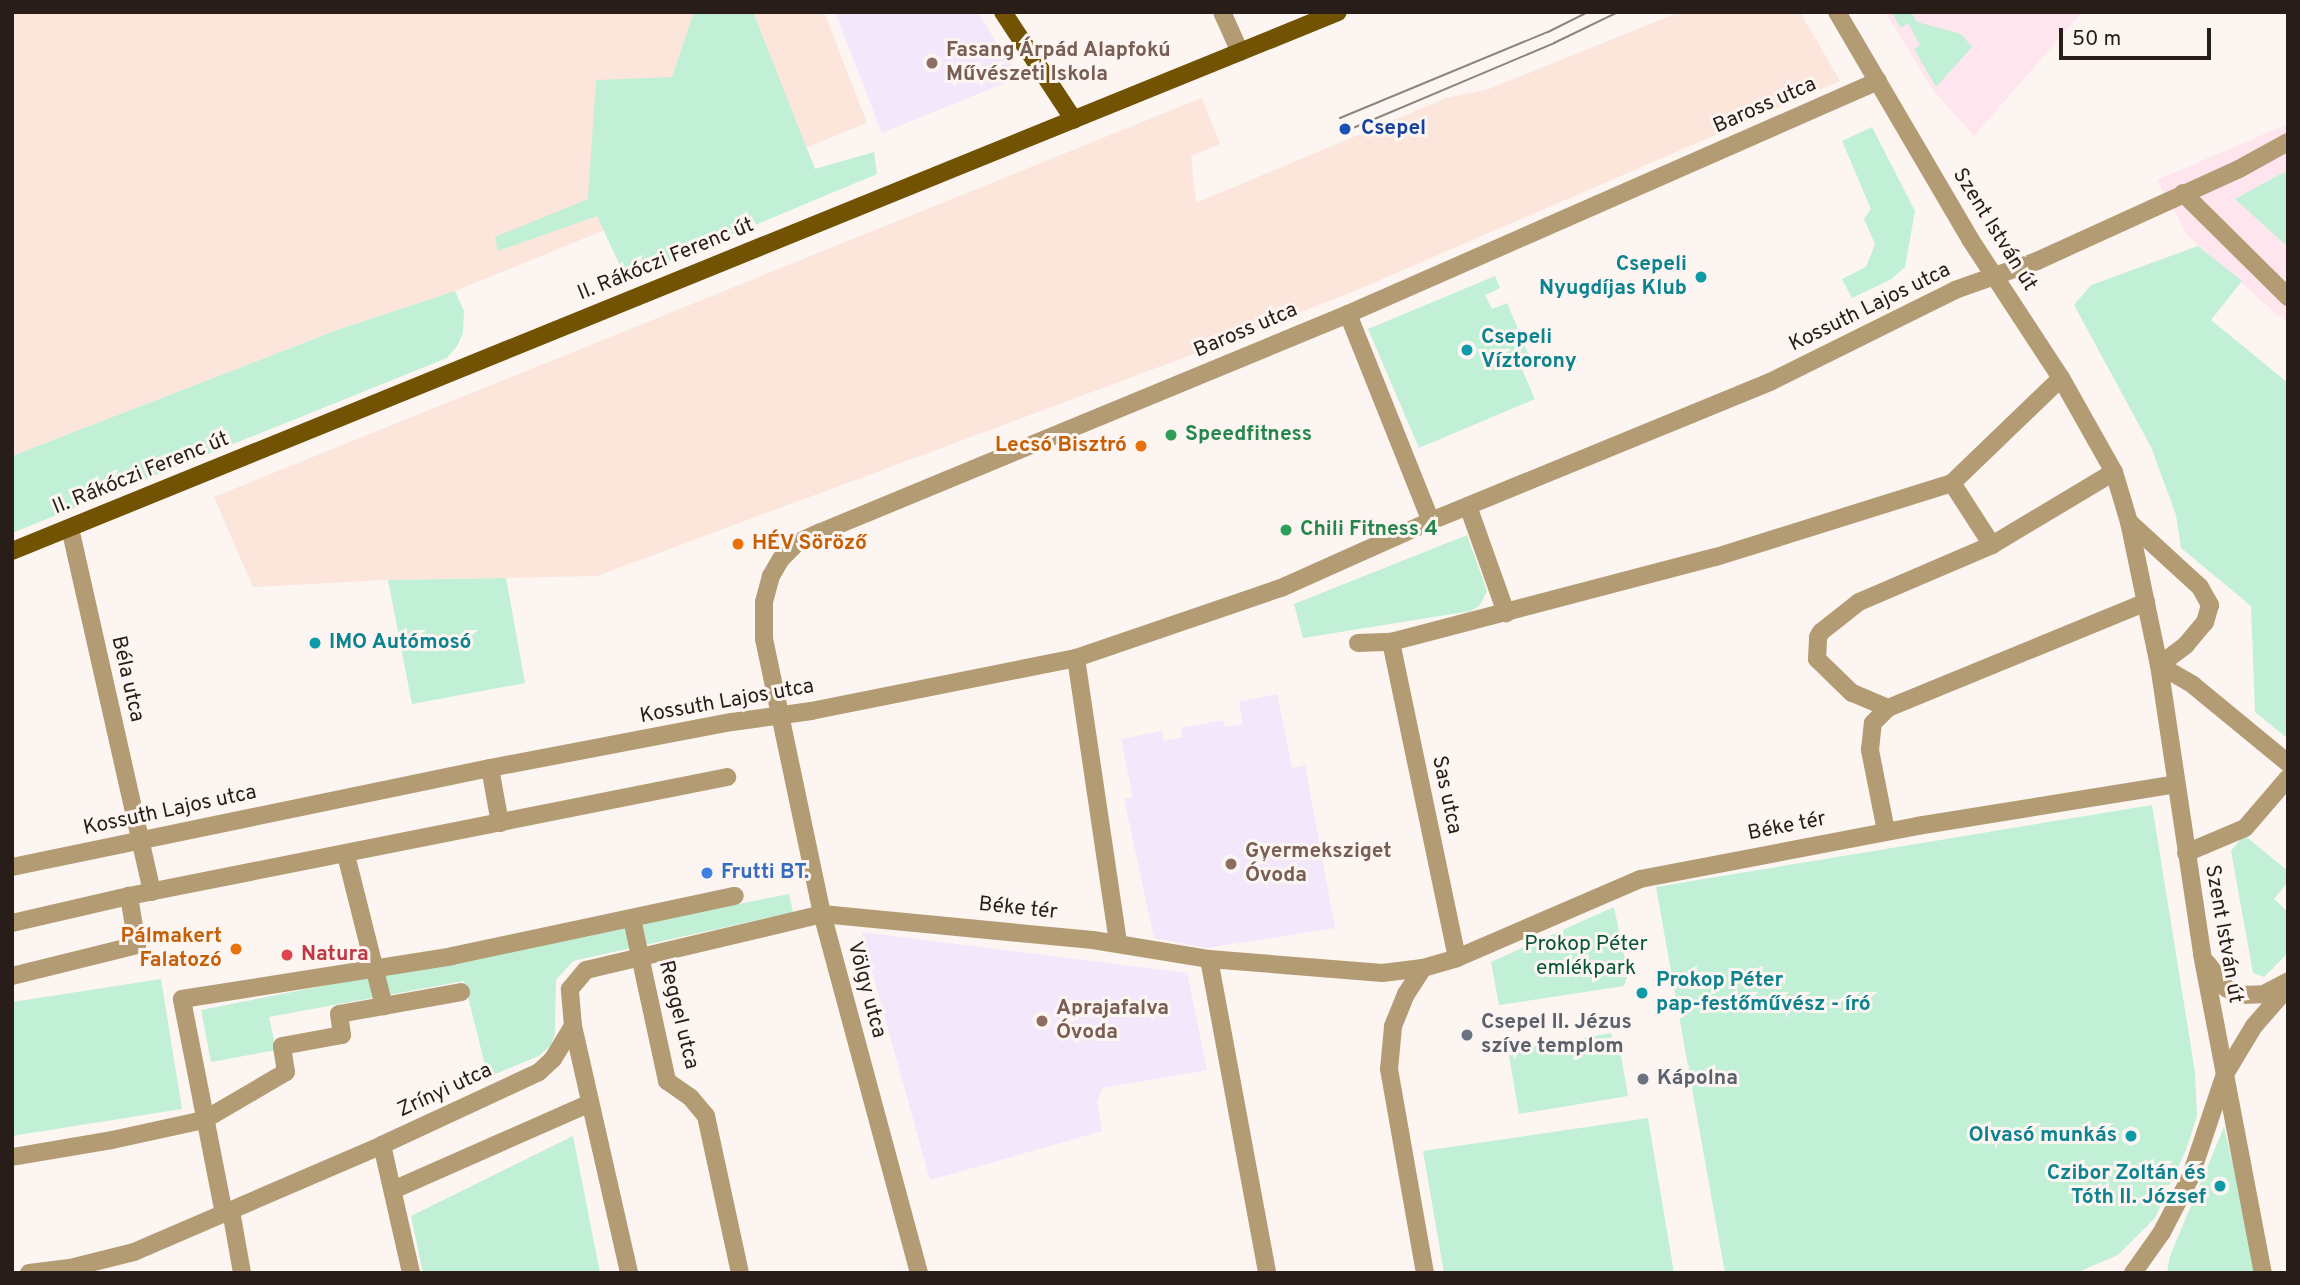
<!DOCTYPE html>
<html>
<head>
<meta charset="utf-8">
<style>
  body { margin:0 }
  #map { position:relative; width:2300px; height:1285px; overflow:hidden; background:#fcf5f2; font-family:Overpass,sans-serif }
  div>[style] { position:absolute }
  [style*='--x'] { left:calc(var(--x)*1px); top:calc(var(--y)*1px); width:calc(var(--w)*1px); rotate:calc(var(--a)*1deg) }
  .commercial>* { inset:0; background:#fee5ee }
  .built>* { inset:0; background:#fce5da }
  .education>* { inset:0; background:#f3e7fc }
  .green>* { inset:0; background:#c1f0d6 }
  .minor>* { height:18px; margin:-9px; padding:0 9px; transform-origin:9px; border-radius:9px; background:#b39c73 }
  .major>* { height:18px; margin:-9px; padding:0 9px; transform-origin:9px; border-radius:9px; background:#725203 }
  .tram>* { height:2px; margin:-1px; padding:0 1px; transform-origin:1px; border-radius:1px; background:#8d837f }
  .dots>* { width:19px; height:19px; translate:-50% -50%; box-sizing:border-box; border:4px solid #fcf5f2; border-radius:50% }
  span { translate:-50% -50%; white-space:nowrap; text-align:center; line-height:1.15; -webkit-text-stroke:6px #fcf5f2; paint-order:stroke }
  .education-label { font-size:21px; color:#785e54; font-weight:700 }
  .left { translate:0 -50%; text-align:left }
  .street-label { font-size:21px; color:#281d18 }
  .transit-label { font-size:21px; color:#164399; font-weight:700 }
  .culture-label { font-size:21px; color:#0d838f; font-weight:700 }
  .right { translate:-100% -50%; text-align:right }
  .leisure-label { font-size:21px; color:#27864d; font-weight:700 }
  .food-label { font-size:21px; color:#c56008; font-weight:700 }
  .shop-label { font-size:21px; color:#366cbe; font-weight:700 }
  .park-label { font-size:21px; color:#065536 }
  .health-label { font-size:21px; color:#be3a42; font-weight:700 }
  .worship-label { font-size:21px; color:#5b616d; font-weight:700 }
  .frame { position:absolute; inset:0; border:14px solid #281d18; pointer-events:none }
  .scale { position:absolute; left:2059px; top:28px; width:152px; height:32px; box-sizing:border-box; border:4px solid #281d18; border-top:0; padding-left:9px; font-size:21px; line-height:24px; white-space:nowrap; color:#281d18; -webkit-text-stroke:5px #fcf5f2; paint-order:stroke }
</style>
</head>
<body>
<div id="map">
  <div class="commercial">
    <div style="clip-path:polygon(1885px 12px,2082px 12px,1974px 136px,1933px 90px)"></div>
    <div style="clip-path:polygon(2288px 124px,2288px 324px,2188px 236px,2157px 180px)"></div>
  </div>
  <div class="built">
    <div style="clip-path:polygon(12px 12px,824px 12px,867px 123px,455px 291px,337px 330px,12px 456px)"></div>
    <div style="clip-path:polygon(1680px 12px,1800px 12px,1840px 81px,1357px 290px,1183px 358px,597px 576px,384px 580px,253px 587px,214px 497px,1202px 98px,1220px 144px,1191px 156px,1196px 203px,1446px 98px,1489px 89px)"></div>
  </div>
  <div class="education">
    <div style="clip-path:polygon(835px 12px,977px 12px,1019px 77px,882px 133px)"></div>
    <div style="clip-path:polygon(1277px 694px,1292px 768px,1305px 765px,1335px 928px,1207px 948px,1154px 938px,1124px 799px,1133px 798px,1121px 739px,1162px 731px,1164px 741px,1183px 737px,1181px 728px,1223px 720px,1225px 727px,1243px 724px,1239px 702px)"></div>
    <div style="clip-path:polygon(861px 932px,1187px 973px,1207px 1070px,1103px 1088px,1097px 1101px,1102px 1131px,930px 1180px)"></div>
  </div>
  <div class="green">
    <div style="clip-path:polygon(694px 12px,753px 12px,815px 169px,874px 152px,877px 174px,626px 279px,597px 216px,498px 251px,495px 237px,588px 199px,596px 80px,672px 77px)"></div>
    <div style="clip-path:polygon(1891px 12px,1911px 12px,1917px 22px,1961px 34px,1972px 47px,1936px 87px,1914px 49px,1920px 45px,1908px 23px,1901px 28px)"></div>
    <div style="clip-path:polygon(1872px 127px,1915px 211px,1905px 267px,1890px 280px,1852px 298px,1842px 279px,1866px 267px,1875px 244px,1864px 219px,1871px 209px,1842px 141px)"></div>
    <div style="clip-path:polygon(2288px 170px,2288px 247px,2235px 199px)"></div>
    <div style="clip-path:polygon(2198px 246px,2242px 281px,2211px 320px,2288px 383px,2288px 739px,2255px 712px,2251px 606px,2181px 548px,2176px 515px,2151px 447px,2074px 305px,2091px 285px)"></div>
    <div style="clip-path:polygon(1495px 276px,1500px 288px,1485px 295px,1492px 309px,1507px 303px,1531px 360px,1520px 365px,1535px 399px,1419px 448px,1368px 329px)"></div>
    <div style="clip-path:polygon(455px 291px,464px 311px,463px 333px,457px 346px,447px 358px,12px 533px,12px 456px,337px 330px)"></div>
    <div style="clip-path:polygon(1467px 535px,1487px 591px,1480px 605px,1471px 611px,1303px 638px,1294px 604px)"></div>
    <div style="clip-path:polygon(506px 578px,525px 683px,412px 704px,388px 580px)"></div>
    <div style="clip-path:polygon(2152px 805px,2195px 1072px,2197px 1116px,2186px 1150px,2155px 1218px,2118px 1255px,2076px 1273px,1725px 1273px,1656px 887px)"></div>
    <div style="clip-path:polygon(2244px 835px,2288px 871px,2288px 882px,2274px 899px,2288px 912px,2288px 953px,2264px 977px,2253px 973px,2231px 851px)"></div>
    <div style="clip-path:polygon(789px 894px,793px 912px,573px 961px,556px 980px,555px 1033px,551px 1045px,539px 1056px,488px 1077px,464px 981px,269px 1017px,276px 1050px,211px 1062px,201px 1010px)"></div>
    <div style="clip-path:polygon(1614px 907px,1628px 974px,1624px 986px,1499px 1005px,1491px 962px)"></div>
    <div style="clip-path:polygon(161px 979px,182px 1109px,12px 1136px,12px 1002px)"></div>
    <div style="clip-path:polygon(1611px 1033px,1612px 1039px,1618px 1039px,1628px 1096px,1519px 1114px,1509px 1056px,1530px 1047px)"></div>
    <div style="clip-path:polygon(1648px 1118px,1674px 1273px,1444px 1273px,1423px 1151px)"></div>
    <div style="clip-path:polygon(2224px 1127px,2259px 1273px,2167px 1273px,2170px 1256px)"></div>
    <div style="clip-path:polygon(573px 1136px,600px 1273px,423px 1273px,411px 1216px)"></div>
  </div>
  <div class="minor">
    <div style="--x:1222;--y:12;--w:44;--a:65.8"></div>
    <div style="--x:1837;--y:12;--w:263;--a:59.6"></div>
    <div style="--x:1970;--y:239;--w:166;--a:56.8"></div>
    <div style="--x:2061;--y:378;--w:108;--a:60.6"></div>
    <div style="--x:2114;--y:472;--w:52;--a:73.3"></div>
    <div style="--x:2129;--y:522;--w:146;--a:78.2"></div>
    <div style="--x:2159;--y:665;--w:292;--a:81.5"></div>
    <div style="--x:2202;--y:954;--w:325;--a:79.2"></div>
    <div style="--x:2183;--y:193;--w:148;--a:44.7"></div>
    <div style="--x:1348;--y:314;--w:223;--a:68.2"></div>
    <div style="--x:1952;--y:483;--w:151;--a:-43.9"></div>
    <div style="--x:1468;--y:506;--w:114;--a:70.4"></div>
    <div style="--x:2129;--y:522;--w:96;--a:42.5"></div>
    <div style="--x:2200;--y:587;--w:21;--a:61"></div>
    <div style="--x:2210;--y:605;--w:18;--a:106"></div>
    <div style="--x:2205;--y:622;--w:30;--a:130"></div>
    <div style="--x:2186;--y:645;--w:34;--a:143"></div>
    <div style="--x:70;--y:528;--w:373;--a:77.3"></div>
    <div style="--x:1391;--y:642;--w:323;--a:78.2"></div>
    <div style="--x:1358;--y:643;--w:33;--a:-2"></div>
    <div style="--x:1391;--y:642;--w:336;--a:-14.7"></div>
    <div style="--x:1716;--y:557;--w:247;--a:-17.4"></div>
    <div style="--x:1952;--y:483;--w:74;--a:57.2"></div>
    <div style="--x:1076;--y:658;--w:288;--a:81.6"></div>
    <div style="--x:2159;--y:665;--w:39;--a:30"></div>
    <div style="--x:2193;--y:685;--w:123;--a:39.4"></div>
    <div style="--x:1888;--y:708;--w:39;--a:-157"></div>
    <div style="--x:1852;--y:693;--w:49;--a:-135.8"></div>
    <div style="--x:1817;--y:659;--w:22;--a:-87"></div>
    <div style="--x:1818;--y:637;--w:6;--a:-59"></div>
    <div style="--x:1821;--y:632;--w:48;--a:-38.3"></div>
    <div style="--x:1859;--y:602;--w:145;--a:-23.2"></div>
    <div style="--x:1992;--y:545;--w:142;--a:-30.9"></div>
    <div style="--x:490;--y:768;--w:56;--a:79.7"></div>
    <div style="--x:1886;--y:831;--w:83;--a:-101.2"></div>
    <div style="--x:1870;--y:750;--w:27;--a:-84"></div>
    <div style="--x:1873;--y:723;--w:21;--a:-45"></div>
    <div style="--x:1888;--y:708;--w:279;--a:-22.3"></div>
    <div style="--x:2186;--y:853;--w:64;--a:-23"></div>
    <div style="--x:2245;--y:828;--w:66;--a:-49.3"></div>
    <div style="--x:346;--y:855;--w:156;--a:75.9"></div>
    <div style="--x:12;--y:867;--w:488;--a:-11.7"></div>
    <div style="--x:490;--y:768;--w:246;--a:-10.8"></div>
    <div style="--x:732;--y:722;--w:80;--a:-7.9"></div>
    <div style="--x:811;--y:711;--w:270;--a:-11.3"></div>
    <div style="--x:1076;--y:658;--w:217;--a:-18.9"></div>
    <div style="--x:1281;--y:588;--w:164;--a:-24.1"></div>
    <div style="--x:1431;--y:521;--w:366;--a:-22.3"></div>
    <div style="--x:1770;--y:382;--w:207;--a:-26.4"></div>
    <div style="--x:1955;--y:290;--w:87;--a:-19.5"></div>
    <div style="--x:2037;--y:261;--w:222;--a:-24.5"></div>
    <div style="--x:2239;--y:169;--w:56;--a:-28.9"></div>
    <div style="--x:632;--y:919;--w:166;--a:77.8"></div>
    <div style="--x:667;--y:1081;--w:29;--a:35"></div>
    <div style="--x:691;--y:1098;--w:23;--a:50"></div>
    <div style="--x:706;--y:1116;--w:161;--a:77.8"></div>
    <div style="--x:12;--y:923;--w:120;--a:-13"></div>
    <div style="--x:129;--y:896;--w:610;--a:-11.25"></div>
    <div style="--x:1209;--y:959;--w:319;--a:79.5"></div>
    <div style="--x:2207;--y:963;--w:31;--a:53"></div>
    <div style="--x:2226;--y:988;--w:16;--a:27"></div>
    <div style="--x:2240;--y:995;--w:24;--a:-2"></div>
    <div style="--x:2264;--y:994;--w:27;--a:-28"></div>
    <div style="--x:1423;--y:968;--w:31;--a:123"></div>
    <div style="--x:1406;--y:994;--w:35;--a:112"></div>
    <div style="--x:1393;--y:1027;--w:42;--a:95.4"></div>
    <div style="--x:1389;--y:1069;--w:207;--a:80"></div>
    <div style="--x:12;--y:976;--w:129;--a:-13.9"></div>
    <div style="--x:137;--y:945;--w:50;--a:-99.3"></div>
    <div style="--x:573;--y:1026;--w:253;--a:77.2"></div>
    <div style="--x:382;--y:1145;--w:131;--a:77.2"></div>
    <div style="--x:12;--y:1157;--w:101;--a:-9.6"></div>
    <div style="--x:112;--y:1140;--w:94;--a:-12.3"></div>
    <div style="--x:204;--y:1120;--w:95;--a:-30.3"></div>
    <div style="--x:286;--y:1072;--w:26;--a:-99"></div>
    <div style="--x:282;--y:1046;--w:61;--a:-10.4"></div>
    <div style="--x:342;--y:1035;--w:21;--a:-98"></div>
    <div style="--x:339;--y:1014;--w:124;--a:-10.2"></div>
    <div style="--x:393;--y:1190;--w:215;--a:-23.8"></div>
    <div style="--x:231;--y:1211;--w:63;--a:79.9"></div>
    <div style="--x:224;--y:1214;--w:219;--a:-101.1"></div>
    <div style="--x:182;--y:999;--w:273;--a:-9"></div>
    <div style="--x:452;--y:956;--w:289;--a:-12"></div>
    <div style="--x:29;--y:1273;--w:41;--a:-7"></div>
    <div style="--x:70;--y:1268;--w:66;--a:-14"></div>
    <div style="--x:134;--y:1252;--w:270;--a:-23.3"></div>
    <div style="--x:382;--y:1145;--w:173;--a:-24.9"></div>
    <div style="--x:539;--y:1072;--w:19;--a:-43"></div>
    <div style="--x:553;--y:1059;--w:39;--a:-59"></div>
    <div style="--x:573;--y:1026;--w:37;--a:-95"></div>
    <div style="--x:570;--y:989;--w:25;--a:-50"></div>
    <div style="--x:586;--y:970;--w:243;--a:-13.3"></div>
    <div style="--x:822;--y:914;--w:272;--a:5.5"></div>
    <div style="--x:1093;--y:940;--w:118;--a:9.3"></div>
    <div style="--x:1209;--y:959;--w:174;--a:4.6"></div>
    <div style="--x:1382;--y:973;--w:41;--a:-7"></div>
    <div style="--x:1423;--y:968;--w:35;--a:-16"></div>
    <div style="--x:1457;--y:958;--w:199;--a:-23.3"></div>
    <div style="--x:1640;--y:879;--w:282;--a:-10.8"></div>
    <div style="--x:1917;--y:826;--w:261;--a:-9.2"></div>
    <div style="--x:919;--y:1273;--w:372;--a:-105.1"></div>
    <div style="--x:822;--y:914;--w:281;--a:-101.9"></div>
    <div style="--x:764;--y:639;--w:37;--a:-90"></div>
    <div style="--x:764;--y:602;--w:27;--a:-75"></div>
    <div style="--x:771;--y:576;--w:20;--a:-60"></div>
    <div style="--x:781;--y:559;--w:23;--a:-45"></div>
    <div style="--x:797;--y:543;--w:26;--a:-25"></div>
    <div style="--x:821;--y:532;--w:570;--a:-22.47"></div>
    <div style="--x:1348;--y:314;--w:579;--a:-23.73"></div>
    <div style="--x:2133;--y:1273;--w:50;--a:-54.7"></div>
    <div style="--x:2162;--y:1232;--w:61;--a:-62.6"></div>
    <div style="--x:2190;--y:1178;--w:110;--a:-71.4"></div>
    <div style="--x:2225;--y:1074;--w:56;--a:-58.9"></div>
    <div style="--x:2254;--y:1026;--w:52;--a:-48.9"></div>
  </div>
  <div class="major">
    <div style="--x:1003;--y:12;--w:129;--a:56.7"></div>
    <div style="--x:12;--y:551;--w:1431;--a:-22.12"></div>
  </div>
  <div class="tram">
    <div style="--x:1340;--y:118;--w:225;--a:-22.5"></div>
    <div style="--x:1548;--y:32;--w:45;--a:-26.6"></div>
    <div style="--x:1346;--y:131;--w:226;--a:-22.9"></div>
    <div style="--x:1554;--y:43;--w:71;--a:-25.8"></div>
  </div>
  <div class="dots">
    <div style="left:932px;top:63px;background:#8d6e63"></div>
    <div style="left:1345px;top:129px;background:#1a4fb4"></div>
    <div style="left:1701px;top:277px;background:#0f9aa8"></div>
    <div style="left:1467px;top:350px;background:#0f9aa8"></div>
    <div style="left:1171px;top:435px;background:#2e9e5b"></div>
    <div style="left:1141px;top:446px;background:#e8710a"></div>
    <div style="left:1286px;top:530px;background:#2e9e5b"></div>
    <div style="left:738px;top:544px;background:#e8710a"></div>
    <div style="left:315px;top:643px;background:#0f9aa8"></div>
    <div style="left:1231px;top:864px;background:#8d6e63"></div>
    <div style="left:707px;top:873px;background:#3f7fe0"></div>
    <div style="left:236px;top:949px;background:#e8710a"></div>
    <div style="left:287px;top:955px;background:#e0444e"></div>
    <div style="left:1642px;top:993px;background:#0f9aa8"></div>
    <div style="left:1042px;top:1021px;background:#8d6e63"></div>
    <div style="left:1467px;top:1035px;background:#6b7280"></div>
    <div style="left:1643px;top:1079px;background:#6b7280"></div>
    <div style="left:2131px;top:1136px;background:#0f9aa8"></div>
    <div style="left:2220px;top:1186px;background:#0f9aa8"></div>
  </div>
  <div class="education-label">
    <span class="left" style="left:946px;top:63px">Fasang Árpád Alapfokú<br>Művészeti Iskola</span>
    <span class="left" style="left:1245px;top:864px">Gyermeksziget<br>Óvoda</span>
    <span class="left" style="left:1056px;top:1021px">Aprajafalva<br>Óvoda</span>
  </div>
  <div class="street-label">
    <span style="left:1765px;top:106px;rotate:-24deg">Baross utca</span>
    <span style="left:1994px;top:230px;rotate:58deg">Szent István út</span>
    <span style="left:666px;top:260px;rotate:-22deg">II. Rákóczi Ferenc út</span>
    <span style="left:1870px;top:308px;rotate:-26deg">Kossuth Lajos utca</span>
    <span style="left:1246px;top:331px;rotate:-23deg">Baross utca</span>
    <span style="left:141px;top:474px;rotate:-22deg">II. Rákóczi Ferenc út</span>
    <span style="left:127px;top:679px;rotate:77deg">Béla utca</span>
    <span style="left:727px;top:702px;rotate:-10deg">Kossuth Lajos utca</span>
    <span style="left:1446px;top:795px;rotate:78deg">Sas utca</span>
    <span style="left:170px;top:811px;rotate:-12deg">Kossuth Lajos utca</span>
    <span style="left:1787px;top:827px;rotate:-11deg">Béke tér</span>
    <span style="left:1018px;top:909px;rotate:6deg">Béke tér</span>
    <span style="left:2223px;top:934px;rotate:80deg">Szent István út</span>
    <span style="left:866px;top:990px;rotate:75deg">Völgy utca</span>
    <span style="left:678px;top:1015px;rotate:76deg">Reggel utca</span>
    <span style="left:445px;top:1091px;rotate:-25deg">Zrínyi utca</span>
  </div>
  <div class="transit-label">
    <span class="left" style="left:1361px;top:129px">Csepel</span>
  </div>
  <div class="culture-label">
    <span class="right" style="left:1687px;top:277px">Csepeli<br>Nyugdíjas Klub</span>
    <span class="left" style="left:1481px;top:350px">Csepeli<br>Víztorony</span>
    <span class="left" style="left:329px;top:643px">IMO Autómosó</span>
    <span class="left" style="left:1656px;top:993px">Prokop Péter<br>pap-festőművész - író</span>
    <span class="right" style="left:2117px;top:1136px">Olvasó munkás</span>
    <span class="right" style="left:2206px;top:1186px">Czibor Zoltán és<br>Tóth II. József</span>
  </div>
  <div class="leisure-label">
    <span class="left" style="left:1185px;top:435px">Speedfitness</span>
    <span class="left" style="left:1300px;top:530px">Chili Fitness 4</span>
  </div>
  <div class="food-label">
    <span class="right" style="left:1127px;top:446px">Lecsó Bisztró</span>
    <span class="left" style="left:752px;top:544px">HÉV Söröző</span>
    <span class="right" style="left:222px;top:949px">Pálmakert<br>Falatozó</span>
  </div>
  <div class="shop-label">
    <span class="left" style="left:721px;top:873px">Frutti BT.</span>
  </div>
  <div class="park-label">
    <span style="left:1586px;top:957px">Prokop Péter<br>emlékpark</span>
  </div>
  <div class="health-label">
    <span class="left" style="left:301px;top:955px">Natura</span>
  </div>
  <div class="worship-label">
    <span class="left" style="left:1481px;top:1035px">Csepel II. Jézus<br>szíve templom</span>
    <span class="left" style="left:1657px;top:1079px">Kápolna</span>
  </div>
  <div class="frame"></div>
  <div class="scale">50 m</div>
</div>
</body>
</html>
